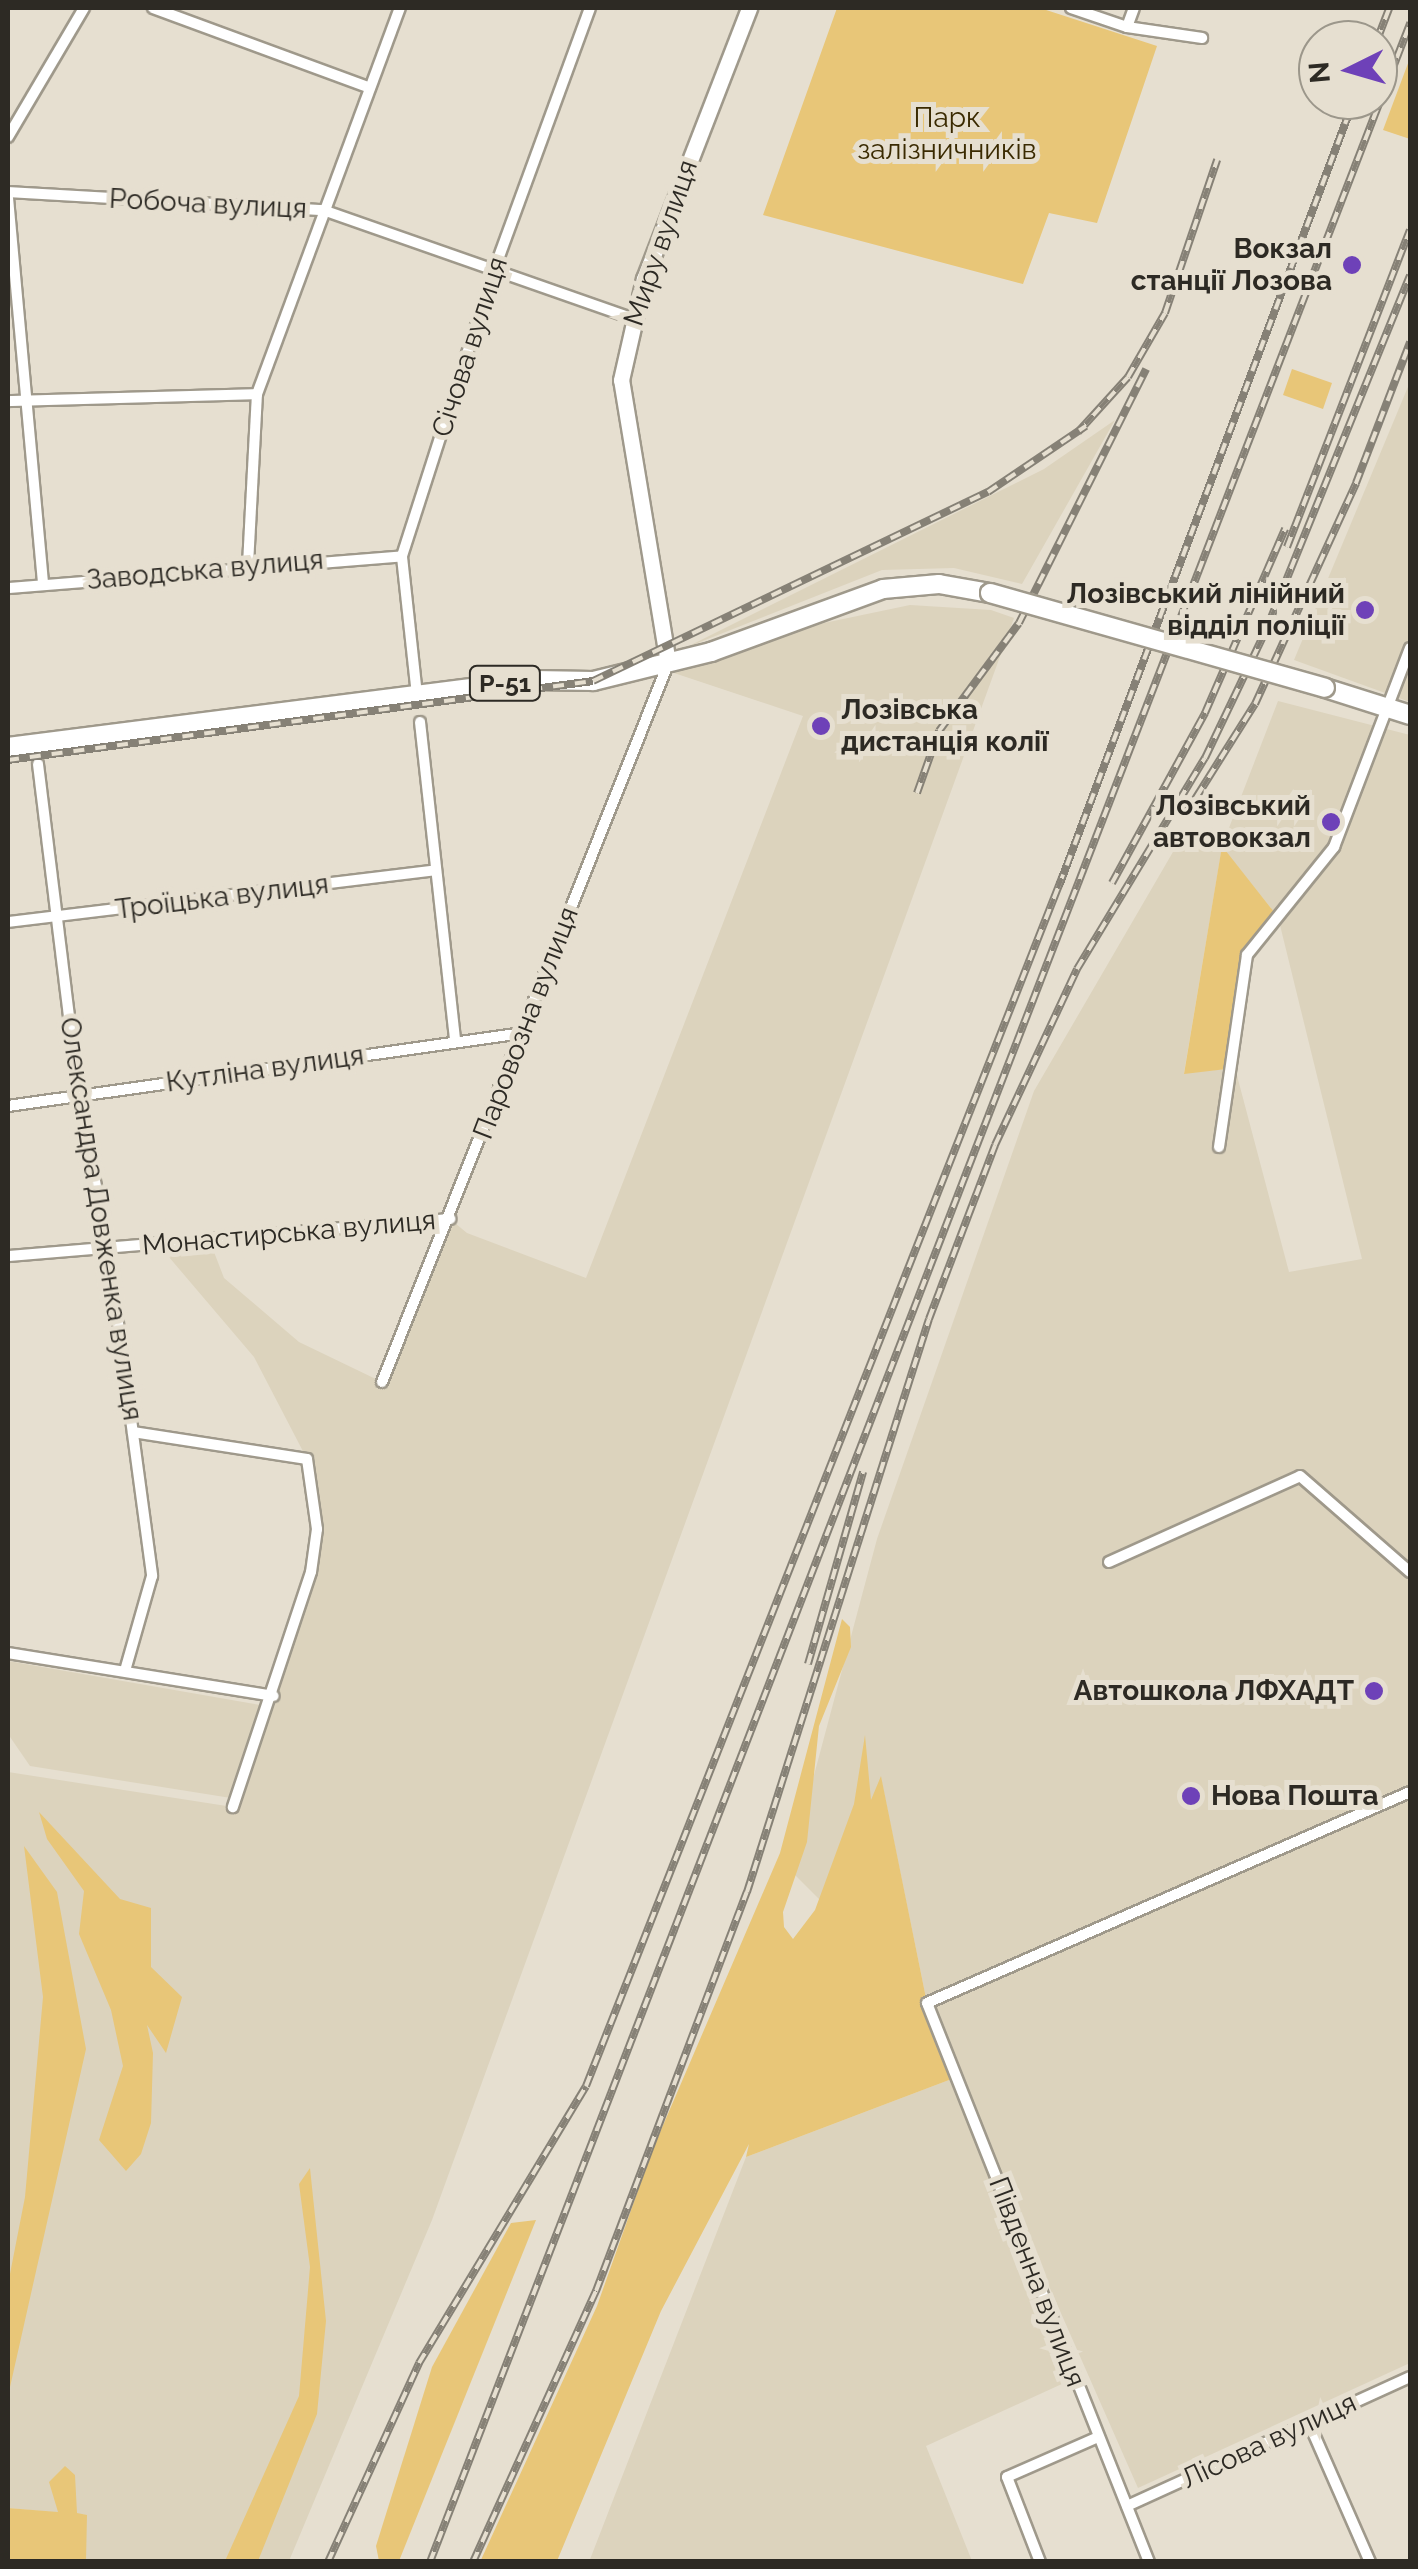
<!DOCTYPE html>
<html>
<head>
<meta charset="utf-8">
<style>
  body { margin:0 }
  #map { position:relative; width:1418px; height:2569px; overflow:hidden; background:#e6dfd0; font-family:Raleway,sans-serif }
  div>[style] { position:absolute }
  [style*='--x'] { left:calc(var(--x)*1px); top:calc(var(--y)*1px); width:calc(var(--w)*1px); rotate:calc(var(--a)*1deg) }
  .built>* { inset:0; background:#dcd3bd }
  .green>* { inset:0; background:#e8c678 }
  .roads { filter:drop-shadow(2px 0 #9f998b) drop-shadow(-2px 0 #9f998b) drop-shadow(0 2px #9f998b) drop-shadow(0 -2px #9f998b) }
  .minor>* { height:10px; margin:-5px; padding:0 5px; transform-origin:5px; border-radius:5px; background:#fff }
  .secondary>* { height:15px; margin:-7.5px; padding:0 7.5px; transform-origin:7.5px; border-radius:7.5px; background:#fff }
  .primary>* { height:18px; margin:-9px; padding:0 9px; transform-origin:9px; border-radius:9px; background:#fff }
  .rail>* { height:8px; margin-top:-4px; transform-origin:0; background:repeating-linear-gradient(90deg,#e6dfd0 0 11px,#868176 0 22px); box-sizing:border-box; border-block:2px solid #868176 }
  .bridges { filter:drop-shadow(2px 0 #9f998b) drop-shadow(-2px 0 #9f998b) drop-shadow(0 2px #9f998b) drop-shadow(0 -2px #9f998b) }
  .primary-bridge>* { height:18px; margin:-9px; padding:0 9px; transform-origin:9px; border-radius:9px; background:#fff }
  .dots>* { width:28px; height:28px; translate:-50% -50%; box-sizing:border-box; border:5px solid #e6dfd0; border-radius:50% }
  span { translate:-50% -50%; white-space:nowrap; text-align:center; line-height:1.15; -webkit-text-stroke:10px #e6dfd0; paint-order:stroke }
  .shield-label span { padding:2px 8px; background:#e6dfd0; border:2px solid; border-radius:8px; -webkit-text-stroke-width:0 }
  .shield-label { font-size:25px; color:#2d2a24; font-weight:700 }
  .park-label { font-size:28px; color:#3a2a01 }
  .street-label { font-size:28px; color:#2d2a24 }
  .poi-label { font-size:28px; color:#2d2a24; font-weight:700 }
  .right { translate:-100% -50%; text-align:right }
  .left { translate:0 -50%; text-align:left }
  .frame { position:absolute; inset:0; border:10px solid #2d2a24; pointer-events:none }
  .north { position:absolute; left:1298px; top:20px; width:100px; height:100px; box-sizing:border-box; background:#e6dfd0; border:2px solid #9c978b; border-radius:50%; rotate:265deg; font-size:28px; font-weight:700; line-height:40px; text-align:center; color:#2d2a24 }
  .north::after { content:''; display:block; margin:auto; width:35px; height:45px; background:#6e41b8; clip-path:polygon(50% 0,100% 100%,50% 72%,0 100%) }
</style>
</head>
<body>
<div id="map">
  <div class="built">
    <div style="clip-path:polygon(1410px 382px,1410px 702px,1294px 660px)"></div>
    <div style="clip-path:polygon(1115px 420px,1022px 584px,954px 568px,882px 570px,685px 648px,1044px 469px)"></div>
    <div style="clip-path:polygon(910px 605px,991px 610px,1014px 618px,432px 2220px,289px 2561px,86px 2561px,86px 2515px,8px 2508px,8px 1772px,233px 1807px,274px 1696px,317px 1529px,307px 1459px,254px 1357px,157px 1243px,209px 1239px,224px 1278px,299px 1342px,382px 1382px,450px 1219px,467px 1233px,586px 1278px,803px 716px,665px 670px,824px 623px)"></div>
    <div style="clip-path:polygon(evenodd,1278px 701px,1410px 735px,1410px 2363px,1138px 2488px,971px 2109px,1075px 2378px,926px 2446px,972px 2561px,589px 2562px,746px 2157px,957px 2077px,927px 2003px,881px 1778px,832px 1912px,789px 1869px,877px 1539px,1034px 1091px,1184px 833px,1222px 846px,1278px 701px,1222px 847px,1278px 917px,1362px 1259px,1289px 1272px,1235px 1068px,1184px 1073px,1222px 847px)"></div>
    <div style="clip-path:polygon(8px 1661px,260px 1705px,231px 1798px,30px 1766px,8px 1734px)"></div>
  </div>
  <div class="green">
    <div style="clip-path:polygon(837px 8px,1040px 8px,1157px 46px,1097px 223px,1049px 213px,1023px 284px,763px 215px)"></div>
    <div style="clip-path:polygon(1410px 58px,1410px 139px,1383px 130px)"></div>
    <div style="clip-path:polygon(1292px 369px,1332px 383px,1323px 409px,1283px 395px)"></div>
    <div style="clip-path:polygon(1222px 846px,1278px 917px,1247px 956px,1235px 1068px,1184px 1074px)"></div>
    <div style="clip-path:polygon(842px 1619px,850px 1627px,851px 1647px,819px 1726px,807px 1842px,783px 1912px,784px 1927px,793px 1939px,815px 1910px,854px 1804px,865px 1735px,871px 1800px,881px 1776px,927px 2003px,957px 2077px,746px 2157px,749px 2144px,661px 2311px,557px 2561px,480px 2562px,597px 2306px,652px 2151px,780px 1853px)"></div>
    <div style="clip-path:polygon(39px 1812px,120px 1899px,151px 1908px,151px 1967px,182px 1997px,166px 2053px,147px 2025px,153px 2053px,151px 2123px,141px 2154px,126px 2171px,99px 2140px,123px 2066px,111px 2010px,79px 1934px,84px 1891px,47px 1839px)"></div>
    <div style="clip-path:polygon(24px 1846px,57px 1892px,86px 2049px,8px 2396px,8px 2284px,25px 2197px,43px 1997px)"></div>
    <div style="clip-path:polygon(310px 2168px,326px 2321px,317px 2414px,258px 2561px,225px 2561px,299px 2396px,310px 2267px,299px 2184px)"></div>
    <div style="clip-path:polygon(536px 2220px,399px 2561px,379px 2561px,376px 2546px,432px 2367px,511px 2223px)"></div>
    <div style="clip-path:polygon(65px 2466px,75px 2475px,77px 2513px,87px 2515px,86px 2561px,8px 2561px,8px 2508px,58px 2512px,49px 2482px)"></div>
  </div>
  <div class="roads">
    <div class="minor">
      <div style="--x:153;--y:8;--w:231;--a:20.2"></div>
      <div style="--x:1071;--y:8;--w:59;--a:18.7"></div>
      <div style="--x:1127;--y:27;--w:76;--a:8.3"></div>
      <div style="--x:1127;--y:27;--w:20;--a:-70"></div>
      <div style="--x:8;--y:137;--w:150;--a:-59.5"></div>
      <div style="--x:8;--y:192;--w:316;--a:3.3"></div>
      <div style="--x:323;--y:210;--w:326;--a:19.3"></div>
      <div style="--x:8;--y:198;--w:387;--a:84.8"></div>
      <div style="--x:8;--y:401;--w:249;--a:-1.6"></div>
      <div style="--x:248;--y:565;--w:171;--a:-87"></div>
      <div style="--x:257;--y:394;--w:412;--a:-69.7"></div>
      <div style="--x:8;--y:588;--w:395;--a:-4.6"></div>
      <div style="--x:417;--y:695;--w:140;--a:-96.2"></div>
      <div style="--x:402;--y:556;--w:297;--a:-72.2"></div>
      <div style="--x:493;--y:273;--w:282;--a:-69.9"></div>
      <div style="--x:420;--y:722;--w:321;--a:83.7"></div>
      <div style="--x:38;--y:764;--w:336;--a:83"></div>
      <div style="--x:79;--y:1097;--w:155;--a:79.2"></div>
      <div style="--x:108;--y:1249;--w:330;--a:82.3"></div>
      <div style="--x:152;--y:1576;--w:99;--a:105.9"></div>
      <div style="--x:8;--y:922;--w:431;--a:-6.9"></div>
      <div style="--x:8;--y:1106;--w:520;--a:-8.07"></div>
      <div style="--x:1219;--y:1147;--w:194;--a:-81.7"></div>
      <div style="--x:1247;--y:955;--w:139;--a:-51.1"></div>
      <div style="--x:1334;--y:847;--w:213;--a:-69.1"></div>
      <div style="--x:8;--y:1256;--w:444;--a:-4.8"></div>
      <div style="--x:382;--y:1382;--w:773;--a:-68.28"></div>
      <div style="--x:133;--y:1432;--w:176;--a:8.8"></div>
      <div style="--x:307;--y:1459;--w:71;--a:81.9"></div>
      <div style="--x:317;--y:1529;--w:43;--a:97.9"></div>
      <div style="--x:311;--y:1572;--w:248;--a:108.4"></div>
      <div style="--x:1109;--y:1562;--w:209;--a:-24.2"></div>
      <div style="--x:1300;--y:1476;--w:146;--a:41.1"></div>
      <div style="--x:8;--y:1653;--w:269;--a:9.2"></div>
      <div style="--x:1309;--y:2423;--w:152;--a:66.3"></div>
      <div style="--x:1127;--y:2506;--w:311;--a:-24.5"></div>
      <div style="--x:1040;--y:2562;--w:91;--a:-111.2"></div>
      <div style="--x:1007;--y:2477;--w:99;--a:-23.7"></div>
      <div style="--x:1149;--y:2562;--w:601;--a:-111.66"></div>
      <div style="--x:927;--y:2003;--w:527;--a:-23.6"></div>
    </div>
    <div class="secondary">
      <div style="--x:668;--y:663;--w:287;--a:-99.4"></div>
      <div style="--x:621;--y:380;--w:104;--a:-77.2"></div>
      <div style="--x:644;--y:279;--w:291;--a:-68.8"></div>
    </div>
    <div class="primary">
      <div style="--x:1325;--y:688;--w:89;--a:17.6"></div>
      <div style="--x:8;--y:747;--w:530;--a:-7.26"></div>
      <div style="--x:534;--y:680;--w:59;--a:1"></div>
      <div style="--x:593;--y:681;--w:122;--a:-13.8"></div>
      <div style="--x:711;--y:652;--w:183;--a:-20.1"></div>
      <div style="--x:883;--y:589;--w:56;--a:-5.1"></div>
      <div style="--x:939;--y:584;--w:52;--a:10"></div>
    </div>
  </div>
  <div class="rail">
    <div style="--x:1377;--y:40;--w:34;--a:-69"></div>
    <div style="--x:1078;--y:432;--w:74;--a:-47.7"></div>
    <div style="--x:1128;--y:377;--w:74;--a:-60"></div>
    <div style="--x:1165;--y:313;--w:162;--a:-71.2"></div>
    <div style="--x:1287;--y:547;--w:340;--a:-68.8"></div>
    <div style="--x:8;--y:760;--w:590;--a:-7.69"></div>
    <div style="--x:593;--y:681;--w:438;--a:-25.6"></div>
    <div style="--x:988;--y:492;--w:118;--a:-34"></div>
    <div style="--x:917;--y:793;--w:66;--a:-70.5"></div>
    <div style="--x:939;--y:731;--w:134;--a:-53.5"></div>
    <div style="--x:1019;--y:623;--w:284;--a:-63.4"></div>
    <div style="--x:1185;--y:815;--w:131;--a:-57.8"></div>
    <div style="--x:1255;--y:704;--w:243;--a:-65.4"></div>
    <div style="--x:1356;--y:483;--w:151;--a:-69"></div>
    <div style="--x:1112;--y:883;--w:194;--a:-61.3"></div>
    <div style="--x:1205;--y:713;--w:201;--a:-66.5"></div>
    <div style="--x:1059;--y:886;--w:840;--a:-69.43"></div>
    <div style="--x:808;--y:1664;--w:200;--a:-74"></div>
    <div style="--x:328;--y:2562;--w:219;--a:-65.4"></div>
    <div style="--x:419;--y:2363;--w:323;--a:-58.9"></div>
    <div style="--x:586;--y:2086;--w:1302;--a:-68.5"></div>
    <div style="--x:430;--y:2562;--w:2722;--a:-68.89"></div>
    <div style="--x:473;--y:2562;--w:298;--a:-65.6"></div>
    <div style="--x:596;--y:2291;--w:427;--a:-69.3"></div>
    <div style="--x:747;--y:1892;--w:601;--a:-72.38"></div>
    <div style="--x:929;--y:1319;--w:186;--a:-69.2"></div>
    <div style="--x:995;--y:1145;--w:194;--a:-65"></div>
    <div style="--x:1077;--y:969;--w:247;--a:-58.8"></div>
    <div style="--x:1205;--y:758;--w:142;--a:-64.5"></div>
    <div style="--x:1266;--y:630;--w:383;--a:-67.9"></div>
  </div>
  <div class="bridges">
    <div class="primary-bridge">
      <div style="--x:990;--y:593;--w:348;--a:15.8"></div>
    </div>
  </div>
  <div class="dots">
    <div style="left:1352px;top:265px;background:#6e41b8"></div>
    <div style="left:1365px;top:610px;background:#6e41b8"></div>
    <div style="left:821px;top:726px;background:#6e41b8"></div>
    <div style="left:1331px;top:822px;background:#6e41b8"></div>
    <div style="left:1374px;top:1691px;background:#6e41b8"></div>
    <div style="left:1191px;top:1796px;background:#6e41b8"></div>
  </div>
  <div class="shield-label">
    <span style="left:505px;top:683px">Р-51</span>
  </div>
  <div class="park-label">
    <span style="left:947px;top:134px">Парк<br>залізничників</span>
  </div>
  <div class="street-label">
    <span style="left:208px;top:204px;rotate:3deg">Робоча вулиця</span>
    <span style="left:661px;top:243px;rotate:-71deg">Миру вулиця</span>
    <span style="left:470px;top:347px;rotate:-72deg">Січова вулиця</span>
    <span style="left:205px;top:570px;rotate:-5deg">Заводська вулиця</span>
    <span style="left:222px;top:897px;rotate:-7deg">Троїцька вулиця</span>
    <span style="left:526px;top:1023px;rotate:-69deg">Паровозна вулиця</span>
    <span style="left:265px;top:1069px;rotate:-8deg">Кутліна вулиця</span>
    <span style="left:101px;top:1219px;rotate:81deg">Олександра Довженка вулиця</span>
    <span style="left:289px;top:1233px;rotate:-5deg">Монастирська вулиця</span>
    <span style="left:1037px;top:2282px;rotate:69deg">Південна вулиця</span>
    <span style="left:1269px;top:2441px;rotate:-25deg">Лісова вулиця</span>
  </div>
  <div class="poi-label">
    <span class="right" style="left:1332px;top:265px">Вокзал<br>станції Лозова</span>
    <span class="right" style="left:1345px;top:610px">Лозівський лінійний<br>відділ поліції</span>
    <span class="left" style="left:841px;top:726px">Лозівська<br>дистанція колії</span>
    <span class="right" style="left:1311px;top:822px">Лозівський<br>автовокзал</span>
    <span class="right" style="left:1354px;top:1691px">Автошкола ЛФХАДТ</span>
    <span class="left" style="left:1211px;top:1796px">Нова Пошта</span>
  </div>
  <div class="frame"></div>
  <div class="north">N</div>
</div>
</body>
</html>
